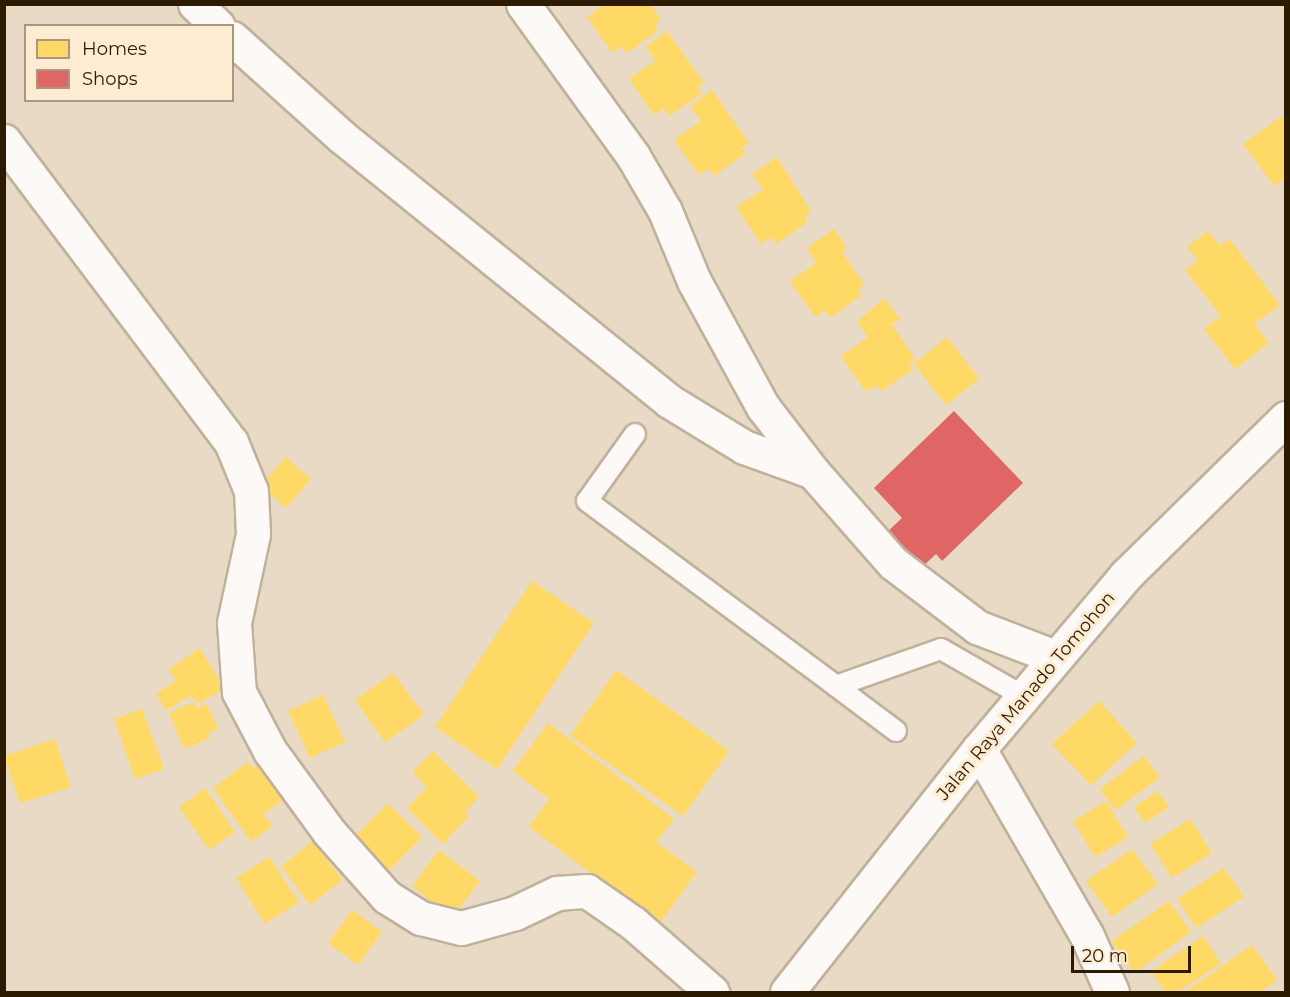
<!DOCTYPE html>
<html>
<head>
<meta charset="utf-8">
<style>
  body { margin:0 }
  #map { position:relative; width:1290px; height:997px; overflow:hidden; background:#e9dac5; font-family:Montserrat,sans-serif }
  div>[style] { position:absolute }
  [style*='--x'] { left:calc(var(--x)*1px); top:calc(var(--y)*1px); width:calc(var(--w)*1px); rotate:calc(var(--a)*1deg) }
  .homes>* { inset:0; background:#ffd966 }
  .shops>* { inset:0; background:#e06666 }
  .roads { filter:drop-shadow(2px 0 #c0b19b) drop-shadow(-2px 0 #c0b19b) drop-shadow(0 2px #c0b19b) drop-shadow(0 -2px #c0b19b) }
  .lane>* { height:20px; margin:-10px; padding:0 10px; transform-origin:10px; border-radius:10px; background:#fcf9f6 }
  .street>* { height:33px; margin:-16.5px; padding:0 16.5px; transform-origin:16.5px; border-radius:16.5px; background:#fcf9f6 }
  .highway>* { height:33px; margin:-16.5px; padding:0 16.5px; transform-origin:16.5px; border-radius:16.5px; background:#fcf9f6 }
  span { translate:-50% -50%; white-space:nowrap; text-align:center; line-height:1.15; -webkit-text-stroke:6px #feecd2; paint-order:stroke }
  .street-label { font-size:18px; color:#2c1b01 }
  .frame { position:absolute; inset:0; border:6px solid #2c1b01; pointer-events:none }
  .legend { position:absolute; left:24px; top:24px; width:210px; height:78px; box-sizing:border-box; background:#feecd2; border:2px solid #aa987e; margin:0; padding:8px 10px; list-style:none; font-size:18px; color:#2c1b01 }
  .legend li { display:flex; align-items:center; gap:12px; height:30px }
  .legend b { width:30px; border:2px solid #aa987e }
  .scale { position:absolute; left:1071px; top:946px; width:120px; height:27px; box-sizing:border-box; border:3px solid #2c1b01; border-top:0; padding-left:8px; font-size:18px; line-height:21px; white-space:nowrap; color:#2c1b01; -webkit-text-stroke:4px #feecd2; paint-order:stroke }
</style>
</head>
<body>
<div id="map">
  <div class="homes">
    <div style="clip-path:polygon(605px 4px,650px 4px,661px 20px,654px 25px,658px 31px,627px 53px,622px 46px,612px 53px,587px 17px)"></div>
    <div style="clip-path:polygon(667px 31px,704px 83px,697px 87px,702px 93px,669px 116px,664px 108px,654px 115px,629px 79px,655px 61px,646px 46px)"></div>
    <div style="clip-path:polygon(712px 90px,749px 143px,742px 148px,746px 153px,714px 176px,709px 169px,699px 175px,674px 140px,701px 121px,690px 106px)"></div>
    <div style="clip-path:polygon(1286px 113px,1286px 186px,1282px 181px,1274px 186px,1243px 144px)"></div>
    <div style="clip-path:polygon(777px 157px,811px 211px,804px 216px,808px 222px,776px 244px,771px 237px,761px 244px,736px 207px,763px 190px,752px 174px)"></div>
    <div style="clip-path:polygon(834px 229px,847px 248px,842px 252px,865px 285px,858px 289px,862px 295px,830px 318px,825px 310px,815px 317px,790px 281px,816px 263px,807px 248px)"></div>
    <div style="clip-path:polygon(1208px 231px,1220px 246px,1230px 239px,1280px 305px,1254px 324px,1269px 343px,1235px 369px,1204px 329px,1221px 316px,1185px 270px,1198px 261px,1187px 247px)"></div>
    <div style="clip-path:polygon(884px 298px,900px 319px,892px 324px,915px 359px,909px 364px,913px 369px,881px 392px,876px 385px,866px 392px,841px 356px,868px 337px,857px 322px)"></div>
    <div style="clip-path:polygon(947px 337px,979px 379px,946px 405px,914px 364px)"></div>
    <div style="clip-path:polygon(285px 457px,311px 479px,286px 508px,261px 486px)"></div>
    <div style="clip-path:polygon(532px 581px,594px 623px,497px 769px,435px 727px)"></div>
    <div style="clip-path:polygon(200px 648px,224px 689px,199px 703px,190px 696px,166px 710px,156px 694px,176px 681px,169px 669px)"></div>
    <div style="clip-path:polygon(616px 670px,729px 751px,683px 816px,570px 736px)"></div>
    <div style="clip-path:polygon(393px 673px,424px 715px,385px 742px,355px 700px)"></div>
    <div style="clip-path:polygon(323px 695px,345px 742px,310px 758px,288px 711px)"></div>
    <div style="clip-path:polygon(1099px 701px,1137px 743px,1091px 785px,1052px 744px)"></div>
    <div style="clip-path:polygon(194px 702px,197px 708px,207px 704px,218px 729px,208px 733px,210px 738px,184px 749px,169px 713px)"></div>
    <div style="clip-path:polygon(142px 709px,164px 769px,135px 779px,114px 719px)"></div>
    <div style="clip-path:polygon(548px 723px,674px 819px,656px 842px,697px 872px,659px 924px,529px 827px,549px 799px,513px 771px)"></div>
    <div style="clip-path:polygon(55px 739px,71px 787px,20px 803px,4px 756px)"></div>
    <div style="clip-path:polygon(433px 751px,479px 797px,465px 812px,469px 816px,443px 844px,407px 808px,427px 787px,412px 772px)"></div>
    <div style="clip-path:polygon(1144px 756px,1160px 777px,1116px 810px,1100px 789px)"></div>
    <div style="clip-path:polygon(248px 762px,253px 768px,260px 764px,286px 798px,263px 814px,272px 826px,251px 842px,213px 788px)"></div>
    <div style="clip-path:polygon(205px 788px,235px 832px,209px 850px,179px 807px)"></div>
    <div style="clip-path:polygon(1158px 791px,1169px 807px,1145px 823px,1134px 807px)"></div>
    <div style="clip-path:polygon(1106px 801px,1128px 837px,1095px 857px,1073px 821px)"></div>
    <div style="clip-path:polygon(388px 803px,422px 837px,386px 873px,352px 839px)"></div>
    <div style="clip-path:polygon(1190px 819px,1212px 853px,1172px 878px,1150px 844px)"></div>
    <div style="clip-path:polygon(313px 841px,342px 880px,310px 905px,281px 866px)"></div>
    <div style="clip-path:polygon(1132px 849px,1158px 884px,1112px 917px,1086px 881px)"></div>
    <div style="clip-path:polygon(439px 850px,480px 881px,452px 918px,412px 886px)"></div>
    <div style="clip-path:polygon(269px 857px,299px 902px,265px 924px,236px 878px)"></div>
    <div style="clip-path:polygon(1224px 868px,1244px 897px,1196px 928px,1177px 899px)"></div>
    <div style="clip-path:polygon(1169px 901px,1191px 932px,1134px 973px,1112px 941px)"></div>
    <div style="clip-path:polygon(352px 910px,382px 932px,358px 965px,328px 943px)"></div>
    <div style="clip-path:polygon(1203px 936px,1221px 963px,1178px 992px,1165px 992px,1151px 971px)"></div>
    <div style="clip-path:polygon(1252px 945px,1277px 980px,1260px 992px,1185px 992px)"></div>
  </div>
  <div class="shops">
    <div style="clip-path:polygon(954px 411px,1023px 483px,942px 561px,936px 554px,919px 570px,885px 534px,902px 518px,874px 488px)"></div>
  </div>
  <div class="roads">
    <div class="lane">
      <div style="--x:635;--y:434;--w:82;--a:125.6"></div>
      <div style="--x:587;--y:501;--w:310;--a:36.6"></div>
      <div style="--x:836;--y:686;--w:111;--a:-19.4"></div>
      <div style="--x:941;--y:649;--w:95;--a:29.8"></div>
      <div style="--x:836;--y:686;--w:75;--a:36.9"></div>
    </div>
    <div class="street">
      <div style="--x:195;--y:4;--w:32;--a:44"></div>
      <div style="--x:523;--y:4;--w:188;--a:54.1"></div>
      <div style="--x:633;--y:156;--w:64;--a:59.8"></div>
      <div style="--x:665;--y:211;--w:76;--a:67.5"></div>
      <div style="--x:694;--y:281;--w:144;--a:61.3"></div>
      <div style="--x:763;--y:407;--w:82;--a:52.4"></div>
      <div style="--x:232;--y:38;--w:148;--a:42"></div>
      <div style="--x:342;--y:137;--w:420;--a:38.9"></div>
      <div style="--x:669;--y:401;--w:88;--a:31.5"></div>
      <div style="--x:744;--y:447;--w:73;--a:19.9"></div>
      <div style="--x:813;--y:472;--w:121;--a:48.7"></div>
      <div style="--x:893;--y:563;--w:106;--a:37.3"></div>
      <div style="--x:977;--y:627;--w:84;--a:21"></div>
      <div style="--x:4;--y:141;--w:377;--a:53"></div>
      <div style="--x:231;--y:442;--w:53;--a:67.8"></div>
      <div style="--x:251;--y:491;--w:43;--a:87.3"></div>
      <div style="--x:253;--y:534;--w:91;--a:102.1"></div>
      <div style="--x:234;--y:623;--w:69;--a:85.9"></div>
      <div style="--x:239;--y:692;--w:67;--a:62.3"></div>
      <div style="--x:270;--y:751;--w:100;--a:53.9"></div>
      <div style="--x:329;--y:832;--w:87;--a:48.3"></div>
      <div style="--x:387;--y:897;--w:40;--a:32"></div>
      <div style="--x:421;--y:918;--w:41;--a:14"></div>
      <div style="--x:461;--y:928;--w:56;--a:-15.5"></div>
      <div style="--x:515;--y:913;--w:47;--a:-25.5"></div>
      <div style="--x:557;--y:893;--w:30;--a:-4"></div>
      <div style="--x:587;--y:891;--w:56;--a:34.8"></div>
      <div style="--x:633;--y:923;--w:105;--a:41.1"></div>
      <div style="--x:979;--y:749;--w:216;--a:60"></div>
      <div style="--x:1087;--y:936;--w:61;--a:65.9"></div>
    </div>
    <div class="highway">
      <div style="--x:787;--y:992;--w:310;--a:-51.7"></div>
      <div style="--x:979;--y:749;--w:228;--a:-49.8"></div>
      <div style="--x:1126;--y:575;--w:224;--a:-44.5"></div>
    </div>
  </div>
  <div class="street-label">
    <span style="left:1026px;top:696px;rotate:-50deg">Jalan Raya Manado Tomohon</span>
  </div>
  <div class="frame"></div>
  <ul class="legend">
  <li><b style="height:16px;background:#ffd966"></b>Homes</li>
  <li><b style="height:16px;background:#e06666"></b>Shops</li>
  </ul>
  <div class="scale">20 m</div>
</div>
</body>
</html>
